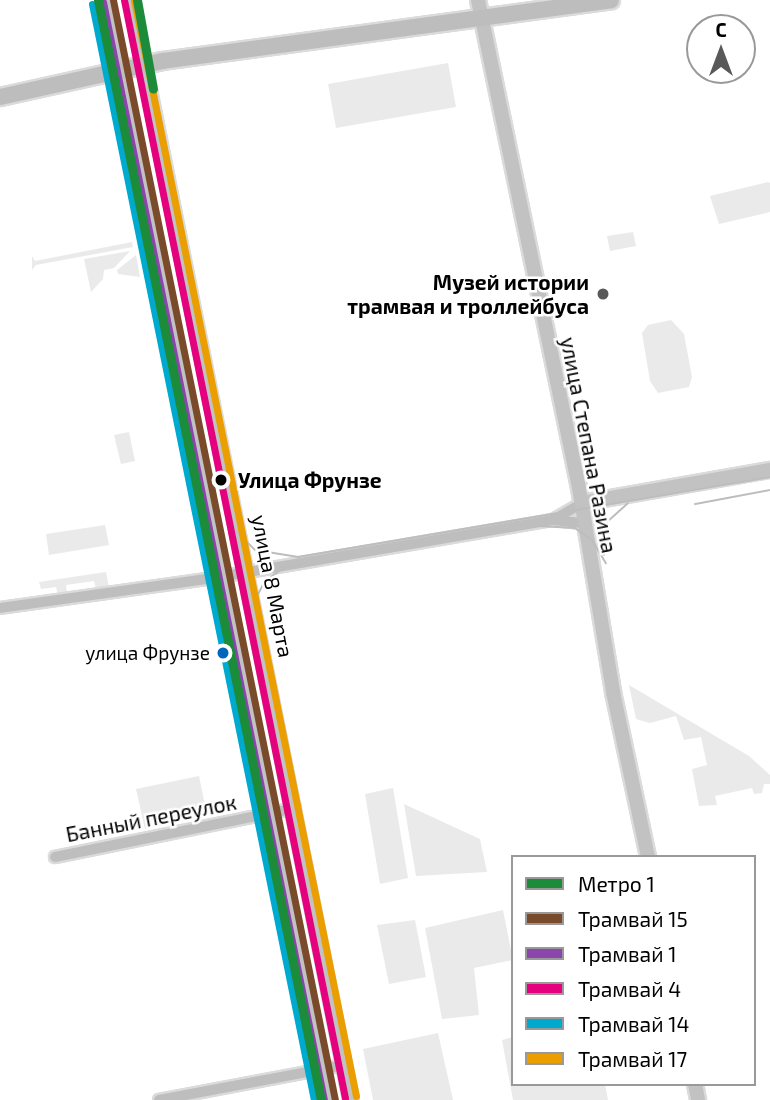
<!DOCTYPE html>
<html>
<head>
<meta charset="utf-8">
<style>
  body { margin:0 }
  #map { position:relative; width:770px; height:1100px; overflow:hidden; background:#fff; font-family:"Exo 2",sans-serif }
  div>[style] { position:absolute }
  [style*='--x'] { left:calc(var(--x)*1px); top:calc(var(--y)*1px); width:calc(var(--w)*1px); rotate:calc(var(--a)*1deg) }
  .green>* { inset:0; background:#eaeaea }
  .roads { filter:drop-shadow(2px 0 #dbdbdb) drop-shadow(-2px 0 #dbdbdb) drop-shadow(0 2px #dbdbdb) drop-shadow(0 -2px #dbdbdb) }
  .street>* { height:10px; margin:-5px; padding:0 5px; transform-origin:5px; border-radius:5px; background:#bebebe }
  .secondary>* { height:14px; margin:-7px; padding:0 7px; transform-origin:7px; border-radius:7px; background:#c2c2c2 }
  .primary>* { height:16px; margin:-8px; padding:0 8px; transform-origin:8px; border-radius:8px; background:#bdbdbd }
  .tram>* { height:2px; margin:-1px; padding:0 1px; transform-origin:1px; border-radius:1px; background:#bdbdbd }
  .tram-1>* { height:7px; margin:-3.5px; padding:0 3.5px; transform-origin:3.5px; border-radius:3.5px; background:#7a4b2a }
  .tram-2>* { height:7px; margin:-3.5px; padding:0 3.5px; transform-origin:3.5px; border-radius:3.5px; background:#8e44ad }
  .tram-3>* { height:7px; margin:-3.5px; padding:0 3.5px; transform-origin:3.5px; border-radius:3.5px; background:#e5007d }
  .tram-4>* { height:7px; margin:-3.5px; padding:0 3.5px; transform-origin:3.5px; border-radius:3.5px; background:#00a9ce }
  .tram-5>* { height:7px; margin:-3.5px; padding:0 3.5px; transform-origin:3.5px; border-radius:3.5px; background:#eb9e00 }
  .metro-1>* { height:9px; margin:-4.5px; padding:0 4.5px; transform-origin:4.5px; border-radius:4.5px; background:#1c8c3a }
  .dots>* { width:19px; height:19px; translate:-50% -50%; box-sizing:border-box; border:4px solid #fff; border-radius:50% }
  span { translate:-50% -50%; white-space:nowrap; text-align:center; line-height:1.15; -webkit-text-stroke:5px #fff; paint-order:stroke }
  .bus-label { font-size:19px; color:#000 }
  .right { translate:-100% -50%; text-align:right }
  .poi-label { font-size:21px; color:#000; font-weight:700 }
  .street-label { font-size:21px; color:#000 }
  .stop-label { font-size:21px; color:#000; font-weight:700 }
  .left { translate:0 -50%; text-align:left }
  .legend { position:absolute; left:511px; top:855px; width:245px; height:231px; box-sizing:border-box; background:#fff; border:2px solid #999; margin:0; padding:9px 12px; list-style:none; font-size:21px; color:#000 }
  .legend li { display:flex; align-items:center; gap:14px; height:35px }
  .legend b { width:35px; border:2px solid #999 }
  .north { position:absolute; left:686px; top:14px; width:70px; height:70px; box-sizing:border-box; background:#fff; border:2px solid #999; border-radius:50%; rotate:0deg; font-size:19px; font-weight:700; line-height:28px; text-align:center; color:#000 }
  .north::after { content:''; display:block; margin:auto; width:24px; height:32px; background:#595959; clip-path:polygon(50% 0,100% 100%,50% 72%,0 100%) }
</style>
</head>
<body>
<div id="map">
  <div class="green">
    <div style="clip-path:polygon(448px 63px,456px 107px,336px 128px,328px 84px)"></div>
    <div style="clip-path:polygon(768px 182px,770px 183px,770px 212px,719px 224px,710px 196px)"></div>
    <div style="clip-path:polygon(633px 232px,636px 246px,610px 251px,607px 236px)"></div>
    <div style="clip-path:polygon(132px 242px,133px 247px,36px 265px,32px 270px,32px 256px,35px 261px)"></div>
    <div style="clip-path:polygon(130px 251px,114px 268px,104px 270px,103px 279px,91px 292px,84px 259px)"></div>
    <div style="clip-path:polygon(136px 255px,140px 277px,118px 274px,117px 270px)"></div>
    <div style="clip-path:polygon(671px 320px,684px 334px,692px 377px,689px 387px,658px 393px,650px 381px,642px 333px,648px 325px)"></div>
    <div style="clip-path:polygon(129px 432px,135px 461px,121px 464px,114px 435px)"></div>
    <div style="clip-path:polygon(105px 525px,109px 545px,49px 555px,46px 534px)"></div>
    <div style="clip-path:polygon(106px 572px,109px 587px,96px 589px,94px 581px,66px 585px,67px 594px,58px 595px,56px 587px,41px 589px,39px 582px)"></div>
    <div style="clip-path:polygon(629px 685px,749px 756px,770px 775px,770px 784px,764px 784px,762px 793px,754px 794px,752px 788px,715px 796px,717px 805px,699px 806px,692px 769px,707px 765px,701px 737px,684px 740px,676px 716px,650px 723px,636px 719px)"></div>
    <div style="clip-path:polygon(199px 776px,207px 815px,145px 829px,136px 789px)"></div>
    <div style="clip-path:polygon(393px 788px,408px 878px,380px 884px,365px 794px)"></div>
    <div style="clip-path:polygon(404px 804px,480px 839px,487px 872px,416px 876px)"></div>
    <div style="clip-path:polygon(503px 910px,513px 960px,474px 968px,479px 1015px,442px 1019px,425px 928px)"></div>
    <div style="clip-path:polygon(415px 920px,426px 977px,389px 984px,377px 925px)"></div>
    <div style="clip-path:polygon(438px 1033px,453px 1100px,373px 1100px,363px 1049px)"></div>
    <div style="clip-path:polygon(513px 1037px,513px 1084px,605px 1084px,608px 1100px,513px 1100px,502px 1040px)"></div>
  </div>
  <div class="roads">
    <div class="street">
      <div style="--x:553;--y:520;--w:34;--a:-30"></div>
      <div style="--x:0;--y:608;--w:209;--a:-8"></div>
      <div style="--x:207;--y:579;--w:351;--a:-9.7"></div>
      <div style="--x:553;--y:520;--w:31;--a:6"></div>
      <div style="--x:55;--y:857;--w:245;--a:-11.5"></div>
      <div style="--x:159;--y:1100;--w:188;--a:-10.7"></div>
    </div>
    <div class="secondary">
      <div style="--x:105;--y:0;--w:1122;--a:78.59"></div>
      <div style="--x:131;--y:0;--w:1122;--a:78.69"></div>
      <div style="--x:478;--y:0;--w:498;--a:78.3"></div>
      <div style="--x:579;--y:488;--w:207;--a:80.5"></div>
      <div style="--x:613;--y:692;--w:169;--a:78"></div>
      <div style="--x:582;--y:503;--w:191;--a:-10"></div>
      <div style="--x:695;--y:1084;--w:16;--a:79"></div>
    </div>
    <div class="primary">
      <div style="--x:0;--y:97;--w:166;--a:-12.5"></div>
      <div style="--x:162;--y:61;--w:453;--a:-7.7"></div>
    </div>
  </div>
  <div class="tram">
    <div style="--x:695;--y:504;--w:76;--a:-10.6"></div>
    <div style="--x:228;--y:523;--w:38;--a:45"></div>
    <div style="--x:255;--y:550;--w:44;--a:9.2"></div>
    <div style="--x:298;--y:557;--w:479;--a:-9.6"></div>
    <div style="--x:539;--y:526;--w:36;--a:3"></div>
    <div style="--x:575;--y:528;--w:21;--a:35"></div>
    <div style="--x:592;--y:540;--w:27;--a:59"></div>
    <div style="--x:604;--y:555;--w:33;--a:-85"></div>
    <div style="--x:607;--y:522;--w:28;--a:-42"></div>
    <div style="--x:250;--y:632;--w:22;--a:-90"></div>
    <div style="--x:250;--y:610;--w:31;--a:-63"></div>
    <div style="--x:264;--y:582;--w:24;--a:-36"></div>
    <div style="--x:283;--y:568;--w:25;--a:-14"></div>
  </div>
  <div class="tram-1">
    <div style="--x:113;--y:0;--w:1122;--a:78.59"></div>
  </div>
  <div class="tram-2">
    <div style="--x:103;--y:2;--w:1120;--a:78.62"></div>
  </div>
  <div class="tram-3">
    <div style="--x:124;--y:0;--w:1120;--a:78.62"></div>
  </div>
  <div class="tram-4">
    <div style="--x:92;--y:4;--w:1118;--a:78.55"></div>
  </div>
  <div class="tram-5">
    <div style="--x:134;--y:0;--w:1118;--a:78.55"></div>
  </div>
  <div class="metro-1">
    <div style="--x:98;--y:0;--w:1122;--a:78.54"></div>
    <div style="--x:137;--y:0;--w:90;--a:79.8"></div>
  </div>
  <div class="dots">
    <div style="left:603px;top:294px;background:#595959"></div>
    <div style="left:221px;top:480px;background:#000"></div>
    <div style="left:223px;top:653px;background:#0065bd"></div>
  </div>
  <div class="bus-label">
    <span class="right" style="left:210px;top:653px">улица Фрунзе</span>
  </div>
  <div class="poi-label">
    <span class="right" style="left:589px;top:294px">Музей истории<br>трамвая и троллейбуса</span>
  </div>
  <div class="street-label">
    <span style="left:589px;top:445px;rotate:79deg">улица Степана Разина</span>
    <span style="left:273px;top:586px;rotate:79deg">улица 8 Марта</span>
    <span style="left:151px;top:818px;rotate:-11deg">Банный переулок</span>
  </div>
  <div class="stop-label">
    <span class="left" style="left:238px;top:480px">Улица Фрунзе</span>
  </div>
  <ul class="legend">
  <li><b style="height:9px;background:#1c8c3a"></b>Метро 1</li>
  <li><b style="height:9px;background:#7a4b2a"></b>Трамвай 15</li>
  <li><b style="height:9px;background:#8e44ad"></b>Трамвай 1</li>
  <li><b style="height:9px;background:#e5007d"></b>Трамвай 4</li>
  <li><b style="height:9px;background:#00a9ce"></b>Трамвай 14</li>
  <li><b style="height:9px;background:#eb9e00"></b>Трамвай 17</li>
  </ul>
  <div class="north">С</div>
</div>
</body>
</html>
